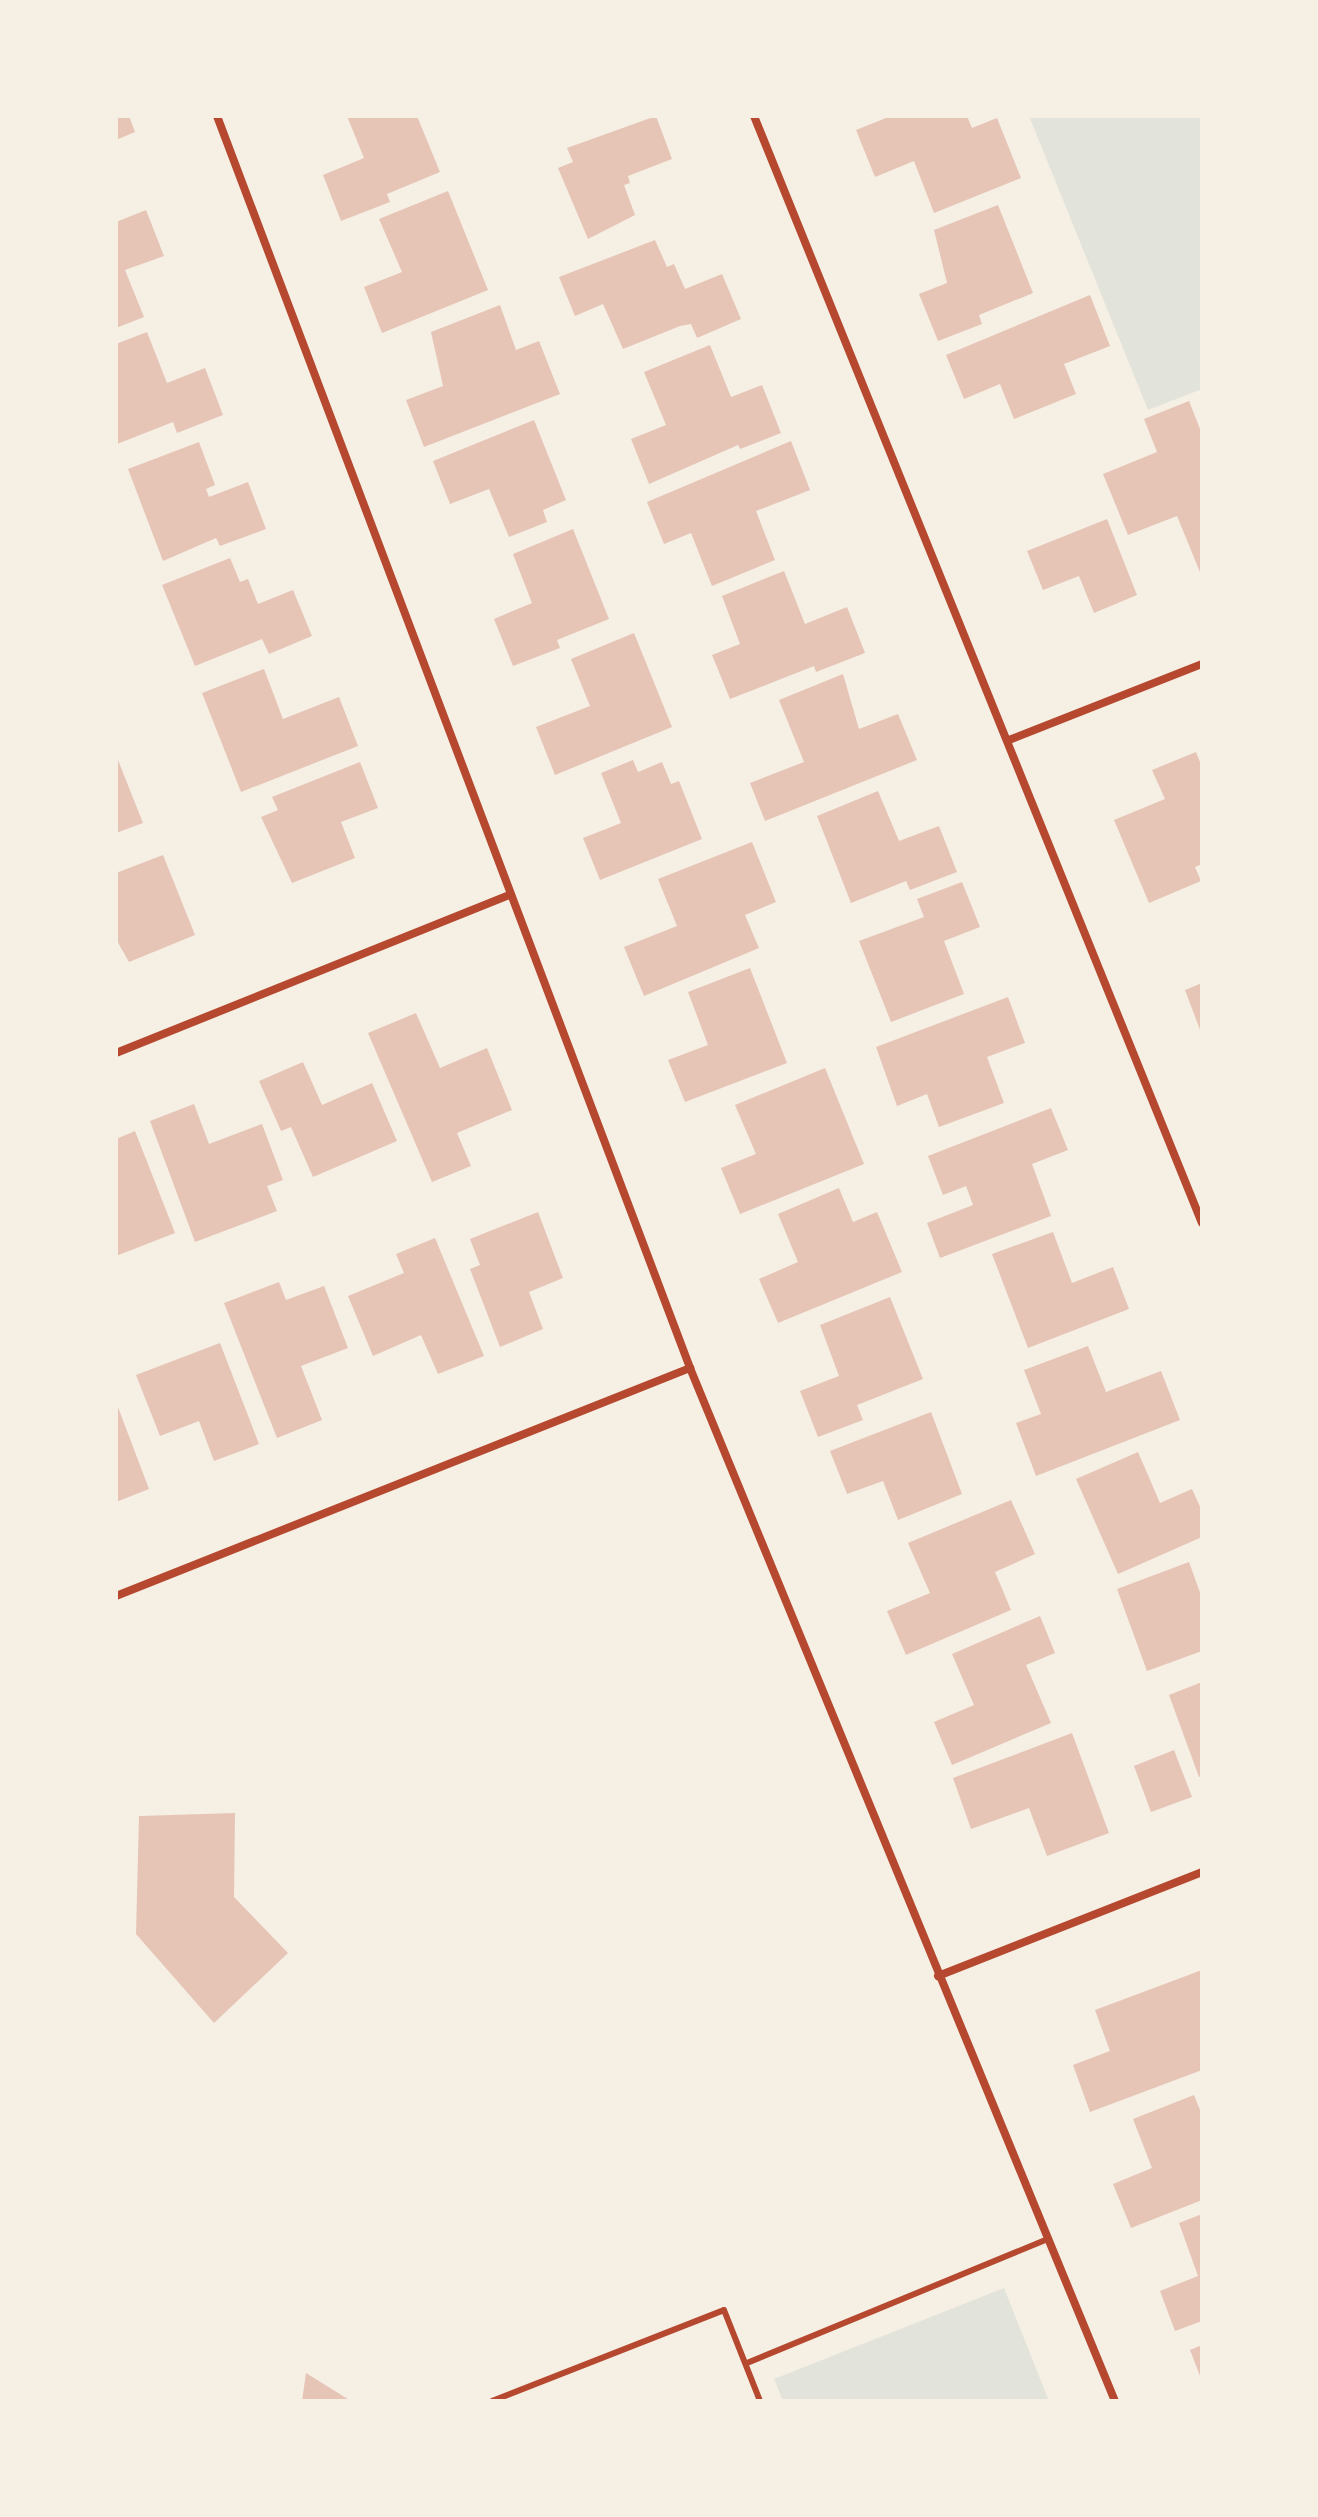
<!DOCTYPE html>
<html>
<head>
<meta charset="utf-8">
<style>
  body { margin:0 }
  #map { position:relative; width:1318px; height:2517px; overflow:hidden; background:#f6efe4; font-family:"Varela Round",sans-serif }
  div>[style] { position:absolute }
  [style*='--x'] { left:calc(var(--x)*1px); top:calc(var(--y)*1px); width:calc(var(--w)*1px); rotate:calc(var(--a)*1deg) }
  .green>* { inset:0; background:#e2e4dc }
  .building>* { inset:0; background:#e6c5b7 }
  .service>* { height:6px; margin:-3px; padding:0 3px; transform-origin:3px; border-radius:3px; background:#b5482f }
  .minor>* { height:8px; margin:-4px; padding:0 4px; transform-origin:4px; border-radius:4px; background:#b5482f }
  span { translate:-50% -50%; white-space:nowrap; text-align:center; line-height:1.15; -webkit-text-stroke:6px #f6efe4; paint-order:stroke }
  .frame { position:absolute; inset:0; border:118px solid #f6efe4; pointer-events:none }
</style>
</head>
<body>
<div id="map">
  <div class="green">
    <div style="clip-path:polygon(1029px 116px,1202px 116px,1202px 389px,1148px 410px)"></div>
    <div style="clip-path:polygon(1004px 2288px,1049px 2401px,783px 2401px,774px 2379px)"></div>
  </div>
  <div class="building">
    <div style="clip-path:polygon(116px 116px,129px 116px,135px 132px,116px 140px)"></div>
    <div style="clip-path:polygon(347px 116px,417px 116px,440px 172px,387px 194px,390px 202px,341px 221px,323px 175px,364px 158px)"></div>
    <div style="clip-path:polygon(656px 116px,672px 159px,628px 176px,630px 183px,624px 185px,635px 215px,588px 239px,558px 168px,573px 162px,567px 148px)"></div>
    <div style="clip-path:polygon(891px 116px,967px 116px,972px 128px,997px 118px,1021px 178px,934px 213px,914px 161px,875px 177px,856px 130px)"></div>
    <div style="clip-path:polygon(448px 191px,488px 290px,382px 333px,364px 287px,402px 272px,379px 219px)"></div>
    <div style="clip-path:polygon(998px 205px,1033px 293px,979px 315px,982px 324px,938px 341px,919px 294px,947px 283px,934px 230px)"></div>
    <div style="clip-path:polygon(146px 210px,164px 256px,125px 270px,144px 317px,116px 328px,116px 222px)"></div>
    <div style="clip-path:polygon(655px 240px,667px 267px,674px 264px,685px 289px,722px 274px,741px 319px,697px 338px,691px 324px,680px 326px,623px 349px,603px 304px,575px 316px,559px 277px)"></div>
    <div style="clip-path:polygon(1090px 295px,1110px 346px,1064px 364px,1076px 394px,1014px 419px,1000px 384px,964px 399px,946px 355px)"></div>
    <div style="clip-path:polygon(500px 305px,516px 350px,539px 341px,560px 394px,424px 447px,406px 400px,443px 386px,431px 332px)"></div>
    <div style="clip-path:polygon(147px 332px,167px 383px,205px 368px,223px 415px,177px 433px,173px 422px,117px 444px,116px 344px)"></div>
    <div style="clip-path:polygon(710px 345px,731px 397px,762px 385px,781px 433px,740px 449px,738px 445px,649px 484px,631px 439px,666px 425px,644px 372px)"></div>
    <div style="clip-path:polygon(1189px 401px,1202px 434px,1202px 577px,1177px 516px,1128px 535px,1103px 474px,1157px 452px,1144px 419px)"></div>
    <div style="clip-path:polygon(534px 420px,566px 500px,543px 510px,547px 522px,509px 537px,489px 489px,450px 504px,433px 461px)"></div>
    <div style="clip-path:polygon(791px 441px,810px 490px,756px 511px,775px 560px,712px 586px,691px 533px,664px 544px,647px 502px)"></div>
    <div style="clip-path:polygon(199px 442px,215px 485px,206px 489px,209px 497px,248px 482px,266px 529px,220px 546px,216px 538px,163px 561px,128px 469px)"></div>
    <div style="clip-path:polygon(1107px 519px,1137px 595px,1094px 613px,1079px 576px,1043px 590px,1027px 551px)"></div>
    <div style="clip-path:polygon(573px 529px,609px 619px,557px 640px,560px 648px,513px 666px,494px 619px,532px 603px,513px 554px)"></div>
    <div style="clip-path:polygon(230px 558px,240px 582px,248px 579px,258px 604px,293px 590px,312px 636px,269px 654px,262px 639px,195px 666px,162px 585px)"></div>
    <div style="clip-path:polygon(784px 571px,805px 624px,847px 607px,865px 653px,816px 672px,814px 666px,730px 699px,712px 655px,740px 644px,722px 596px)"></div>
    <div style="clip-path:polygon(634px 633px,672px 727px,555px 775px,536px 727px,590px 706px,571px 659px)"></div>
    <div style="clip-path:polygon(264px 669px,283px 719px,339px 697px,358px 746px,241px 792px,202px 693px)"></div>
    <div style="clip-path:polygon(843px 674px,859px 729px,898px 714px,917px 760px,765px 821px,750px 783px,804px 762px,779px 700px)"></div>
    <div style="clip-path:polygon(1196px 752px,1202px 767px,1202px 864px,1195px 867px,1201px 881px,1149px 903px,1114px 820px,1165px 799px,1152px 770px)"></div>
    <div style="clip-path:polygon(116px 755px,143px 823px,116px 833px)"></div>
    <div style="clip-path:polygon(633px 760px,638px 772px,662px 762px,671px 784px,679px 781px,702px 839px,600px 880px,583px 838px,621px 823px,601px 773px)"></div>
    <div style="clip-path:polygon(360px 762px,378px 808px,341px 822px,355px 858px,292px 883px,261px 817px,278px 810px,272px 797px)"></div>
    <div style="clip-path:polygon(878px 791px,899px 841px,939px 826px,957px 872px,910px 890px,906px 881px,851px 903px,817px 816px)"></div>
    <div style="clip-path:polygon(752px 842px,776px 902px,745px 915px,759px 948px,644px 996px,624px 947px,677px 926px,658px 879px)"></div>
    <div style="clip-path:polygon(163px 855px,195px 935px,129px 962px,116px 939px,116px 873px)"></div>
    <div style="clip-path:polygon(962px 882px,980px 927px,944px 941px,964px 994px,891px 1022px,859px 941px,924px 917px,917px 899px)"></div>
    <div style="clip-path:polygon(750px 968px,787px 1063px,685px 1102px,668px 1060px,708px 1045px,688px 992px)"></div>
    <div style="clip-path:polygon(1202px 983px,1202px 1035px,1185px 990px)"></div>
    <div style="clip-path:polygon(1008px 997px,1025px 1043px,987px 1057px,1004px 1103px,939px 1127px,927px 1094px,897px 1106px,876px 1047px)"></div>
    <div style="clip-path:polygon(416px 1013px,440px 1068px,487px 1048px,512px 1110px,457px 1133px,471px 1166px,432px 1182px,368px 1033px)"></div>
    <div style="clip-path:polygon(303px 1062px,322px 1105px,372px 1083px,397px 1141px,313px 1177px,291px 1127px,281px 1131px,259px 1081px)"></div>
    <div style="clip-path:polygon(825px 1068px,864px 1164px,740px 1214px,721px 1168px,756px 1154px,735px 1105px)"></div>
    <div style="clip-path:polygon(194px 1104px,209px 1144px,262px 1124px,283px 1180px,267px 1186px,277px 1211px,195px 1242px,150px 1121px)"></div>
    <div style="clip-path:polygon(1051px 1108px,1068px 1150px,1032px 1164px,1051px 1216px,940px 1258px,927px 1223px,973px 1205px,966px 1186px,943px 1195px,928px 1156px)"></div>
    <div style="clip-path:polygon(135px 1131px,175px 1233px,116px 1256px,116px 1139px)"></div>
    <div style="clip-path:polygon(839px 1188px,853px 1222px,877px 1212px,902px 1272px,778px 1323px,759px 1279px,798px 1262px,778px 1214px)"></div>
    <div style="clip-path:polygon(538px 1212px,563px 1278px,529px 1292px,543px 1329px,500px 1347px,470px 1269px,480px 1265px,470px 1239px)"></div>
    <div style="clip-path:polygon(1053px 1232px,1072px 1283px,1113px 1267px,1129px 1309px,1028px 1348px,992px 1254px)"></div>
    <div style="clip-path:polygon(435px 1238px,484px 1356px,438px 1374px,421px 1335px,373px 1356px,348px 1296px,404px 1273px,396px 1254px)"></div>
    <div style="clip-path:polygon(279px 1282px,286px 1300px,324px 1286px,348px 1348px,301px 1366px,322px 1420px,277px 1438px,224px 1303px)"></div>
    <div style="clip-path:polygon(890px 1297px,923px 1379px,857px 1405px,863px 1420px,818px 1437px,800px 1391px,839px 1376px,820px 1325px)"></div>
    <div style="clip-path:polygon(220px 1343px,259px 1444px,214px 1461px,199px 1421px,160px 1436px,136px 1375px)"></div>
    <div style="clip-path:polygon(1088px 1346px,1106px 1392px,1161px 1371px,1180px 1420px,1036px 1476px,1016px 1423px,1041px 1414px,1024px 1370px)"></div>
    <div style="clip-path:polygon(116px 1402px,149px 1489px,116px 1502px)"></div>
    <div style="clip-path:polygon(931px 1412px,962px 1494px,898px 1520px,883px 1481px,847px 1494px,830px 1451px)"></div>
    <div style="clip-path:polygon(1138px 1452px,1160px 1503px,1192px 1489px,1202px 1511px,1202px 1537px,1118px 1574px,1076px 1479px)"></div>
    <div style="clip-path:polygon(1011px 1500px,1035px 1554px,995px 1572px,1011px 1610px,906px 1655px,887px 1611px,930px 1593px,908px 1543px)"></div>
    <div style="clip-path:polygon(1189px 1562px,1202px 1598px,1202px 1651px,1147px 1671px,1117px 1589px)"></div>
    <div style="clip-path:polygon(1040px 1616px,1055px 1653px,1026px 1665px,1051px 1723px,952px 1765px,934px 1722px,974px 1705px,952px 1654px)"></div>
    <div style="clip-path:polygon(1202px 1682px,1202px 1776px,1199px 1777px,1169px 1695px)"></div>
    <div style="clip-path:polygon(1072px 1733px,1109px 1833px,1047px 1856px,1029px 1808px,971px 1829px,953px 1778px)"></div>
    <div style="clip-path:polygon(1174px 1750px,1192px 1797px,1151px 1812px,1134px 1766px)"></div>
    <div style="clip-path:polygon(235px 1813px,234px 1897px,288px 1953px,214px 2023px,136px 1934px,139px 1816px)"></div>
    <div style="clip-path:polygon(1202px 1970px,1202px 2070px,1090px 2112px,1073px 2065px,1110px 2051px,1095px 2010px)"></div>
    <div style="clip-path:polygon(1194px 2095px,1202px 2115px,1202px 2200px,1131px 2228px,1113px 2184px,1152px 2168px,1133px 2119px)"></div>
    <div style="clip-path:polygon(1202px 2214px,1202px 2321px,1175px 2331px,1160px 2291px,1198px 2276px,1179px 2223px)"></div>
    <div style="clip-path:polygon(1202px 2345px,1202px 2381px,1190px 2350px)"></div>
    <div style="clip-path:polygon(306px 2373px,351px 2401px,302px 2401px)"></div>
  </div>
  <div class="service">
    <div style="--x:747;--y:2363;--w:326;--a:-22.4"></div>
    <div style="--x:492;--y:2401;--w:249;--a:-21.4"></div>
    <div style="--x:724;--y:2310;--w:98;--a:68.4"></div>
  </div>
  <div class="minor">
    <div style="--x:217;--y:116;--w:1338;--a:69.3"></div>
    <div style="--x:690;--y:1368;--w:1117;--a:67.64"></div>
    <div style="--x:754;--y:116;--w:1194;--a:67.97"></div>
    <div style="--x:1009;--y:740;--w:207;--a:-21.5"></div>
    <div style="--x:116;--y:1053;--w:424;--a:-21.9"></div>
    <div style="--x:116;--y:1596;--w:618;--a:-21.66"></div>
    <div style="--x:938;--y:1976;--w:284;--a:-21.5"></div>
  </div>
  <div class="frame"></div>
</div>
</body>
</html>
